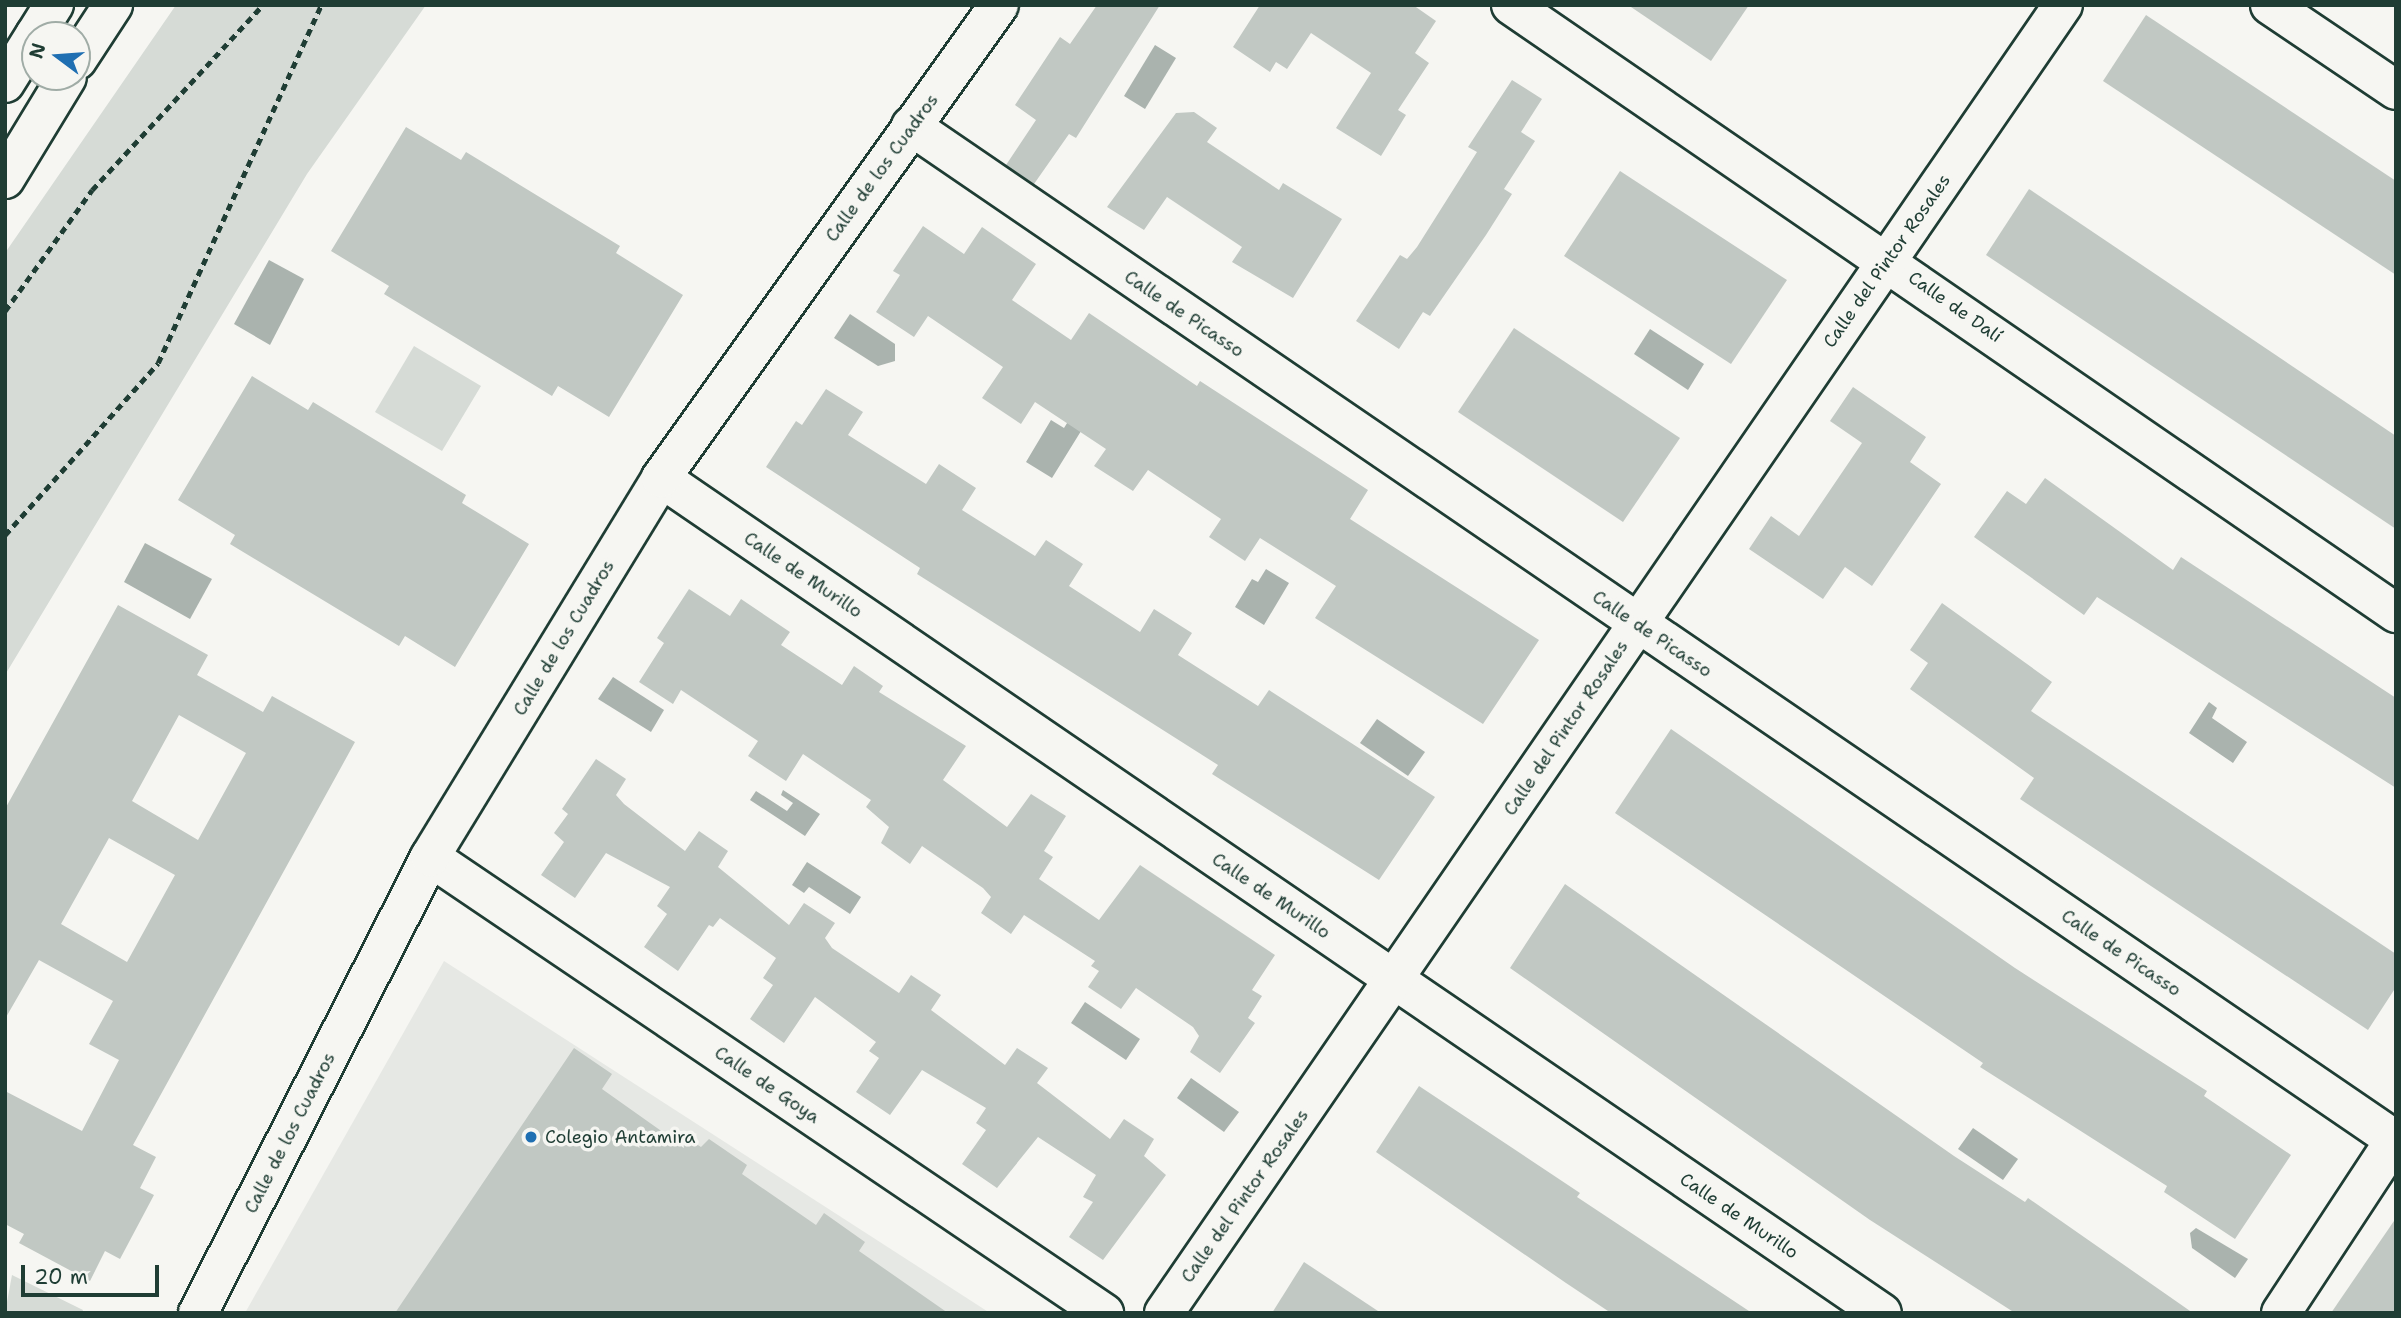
<!DOCTYPE html>
<html>
<head>
<meta charset="utf-8">
<style>
  body { margin:0 }
  #map { position:relative; width:2401px; height:1318px; overflow:hidden; background:#f6f6f2; font-family:"Shantell Sans",sans-serif }
  div>[style] { position:absolute }
  [style*='--x'] { left:calc(var(--x)*1px); top:calc(var(--y)*1px); width:calc(var(--w)*1px); rotate:calc(var(--a)*1deg) }
  .built>* { inset:0; background:#e6e8e4 }
  .green>* { inset:0; background:#d6dbd6 }
  .water>* { inset:0; background:#aab3ae }
  .building>* { inset:0; background:#c1c8c3 }
  .path>* { height:4.5px; margin-top:-2.25px; transform-origin:0; background:repeating-linear-gradient(90deg,#1f3d34 0 7px,transparent 0 12px) }
  .roads { filter:drop-shadow(2px 0 #1f3d34) drop-shadow(-2px 0 #1f3d34) drop-shadow(0 2px #1f3d34) drop-shadow(0 -2px #1f3d34) }
  .street>* { height:38px; margin:-19px; padding:0 19px; transform-origin:19px; border-radius:19px; background:#f6f6f2 }
  .secondary>* { height:38px; margin:-19px; padding:0 19px; transform-origin:19px; border-radius:19px; background:#f6f6f2 }
  .dots>* { width:19px; height:19px; translate:-50% -50%; box-sizing:border-box; border:4px solid #f6f6f2; border-radius:50% }
  span { translate:-50% -50%; white-space:nowrap; text-align:center; line-height:1.15; -webkit-text-stroke:7px #f6f6f2; paint-order:stroke }
  .street-label { font-size:18px; color:#1f3d34 }
  .poi-label { font-size:18px; color:#1f3d34 }
  .left { translate:0 -50%; text-align:left }
  .frame { position:absolute; inset:0; border:7px solid #1f3d34; pointer-events:none }
  .north { position:absolute; left:21px; top:21px; width:70px; height:70px; box-sizing:border-box; background:#f6f6f2; border:2px solid #a0aca6; border-radius:50%; rotate:286deg; font-size:19px; font-weight:700; line-height:28px; text-align:center; color:#1f3d34 }
  .north::after { content:''; display:block; margin:auto; width:24px; height:32px; background:#1f6fb2; clip-path:polygon(50% 0,100% 100%,50% 72%,0 100%) }
  .scale { position:absolute; left:21px; top:1265px; width:138px; height:32px; box-sizing:border-box; border:4px solid #1f3d34; border-top:0; padding-left:9px; font-size:21px; line-height:24px; white-space:nowrap; color:#1f3d34; -webkit-text-stroke:5px #f6f6f2; paint-order:stroke }
</style>
</head>
<body>
<div id="map">
  <div class="built">
    <div style="clip-path:polygon(444px 961px,990px 1313px,245px 1313px)"></div>
  </div>
  <div class="green">
    <div style="clip-path:polygon(176px 5px,426px 5px,307px 174px,5px 675px,5px 253px)"></div>
    <div style="clip-path:polygon(414px 346px,481px 386px,442px 451px,375px 412px)"></div>
    <div style="clip-path:polygon(12px 1275px,83px 1310px,82px 1313px,5px 1313px)"></div>
  </div>
  <div class="water">
    <div style="clip-path:polygon(1155px 45px,1176px 58px,1145px 109px,1124px 96px)"></div>
    <div style="clip-path:polygon(269px 260px,304px 279px,270px 345px,234px 324px)"></div>
    <div style="clip-path:polygon(850px 314px,895px 344px,895px 361px,878px 366px,834px 338px)"></div>
    <div style="clip-path:polygon(1650px 329px,1704px 364px,1688px 390px,1634px 354px)"></div>
    <div style="clip-path:polygon(1072px 415px,1086px 423px,1052px 478px,1026px 462px,1051px 420px,1064px 428px)"></div>
    <div style="clip-path:polygon(145px 543px,212px 579px,190px 619px,124px 582px)"></div>
    <div style="clip-path:polygon(1266px 569px,1289px 583px,1264px 625px,1235px 607px,1252px 579px,1258px 582px)"></div>
    <div style="clip-path:polygon(613px 677px,664px 710px,651px 732px,598px 699px)"></div>
    <div style="clip-path:polygon(2209px 702px,2217px 708px,2212px 718px,2247px 742px,2233px 763px,2189px 733px)"></div>
    <div style="clip-path:polygon(1377px 719px,1425px 752px,1408px 776px,1360px 743px)"></div>
    <div style="clip-path:polygon(783px 790px,820px 814px,805px 836px,750px 800px,756px 791px,787px 811px,793px 803px,781px 795px)"></div>
    <div style="clip-path:polygon(807px 862px,861px 897px,850px 914px,809px 887px,804px 893px,792px 885px)"></div>
    <div style="clip-path:polygon(1085px 1002px,1140px 1039px,1126px 1060px,1071px 1023px)"></div>
    <div style="clip-path:polygon(1191px 1078px,1239px 1112px,1224px 1132px,1177px 1098px)"></div>
    <div style="clip-path:polygon(1973px 1128px,2018px 1159px,2003px 1180px,1958px 1149px)"></div>
    <div style="clip-path:polygon(2196px 1228px,2248px 1259px,2235px 1278px,2192px 1248px,2190px 1233px)"></div>
  </div>
  <div class="building">
    <div style="clip-path:polygon(1097px 5px,1160px 5px,1076px 138px,1069px 134px,1034px 184px,1006px 165px,1036px 120px,1015px 105px,1060px 37px,1070px 44px)"></div>
    <div style="clip-path:polygon(1260px 5px,1413px 5px,1436px 21px,1415px 53px,1429px 63px,1398px 110px,1406px 115px,1381px 156px,1336px 128px,1371px 73px,1311px 33px,1287px 69px,1276px 62px,1270px 72px,1233px 47px)"></div>
    <div style="clip-path:polygon(1628px 5px,1749px 5px,1711px 61px)"></div>
    <div style="clip-path:polygon(2146px 15px,2396px 181px,2396px 275px,2103px 81px)"></div>
    <div style="clip-path:polygon(1512px 80px,1542px 99px,1521px 132px,1535px 141px,1504px 189px,1512px 194px,1486px 235px,1430px 316px,1423px 312px,1399px 349px,1356px 321px,1400px 255px,1407px 259px,1417px 247px,1477px 152px,1468px 147px)"></div>
    <div style="clip-path:polygon(1194px 112px,1217px 128px,1207px 142px,1279px 190px,1283px 183px,1342px 219px,1293px 298px,1232px 262px,1242px 247px,1167px 197px,1144px 230px,1107px 207px,1176px 113px)"></div>
    <div style="clip-path:polygon(406px 127px,461px 160px,466px 152px,620px 246px,616px 253px,683px 295px,609px 417px,558px 386px,552px 396px,384px 294px,389px 286px,331px 251px)"></div>
    <div style="clip-path:polygon(1620px 171px,1787px 280px,1731px 364px,1564px 256px)"></div>
    <div style="clip-path:polygon(2029px 189px,2396px 436px,2396px 529px,1986px 255px)"></div>
    <div style="clip-path:polygon(923px 226px,964px 254px,982px 227px,1036px 264px,1012px 300px,1071px 340px,1089px 313px,1197px 386px,1200px 381px,1368px 490px,1350px 519px,1539px 640px,1483px 724px,1315px 618px,1336px 586px,1260px 538px,1245px 561px,1209px 537px,1221px 519px,1148px 470px,1133px 491px,1094px 466px,1106px 449px,1035px 402px,1021px 424px,982px 398px,1003px 367px,928px 316px,914px 337px,876px 312px,900px 275px,893px 271px)"></div>
    <div style="clip-path:polygon(1514px 328px,1680px 438px,1623px 522px,1458px 412px)"></div>
    <div style="clip-path:polygon(252px 376px,308px 410px,313px 402px,466px 495px,462px 503px,529px 544px,455px 667px,405px 636px,399px 646px,230px 544px,235px 535px,178px 500px)"></div>
    <div style="clip-path:polygon(1853px 387px,1926px 437px,1910px 462px,1941px 484px,1872px 586px,1845px 567px,1823px 599px,1749px 549px,1771px 516px,1799px 536px,1862px 443px,1830px 421px)"></div>
    <div style="clip-path:polygon(826px 389px,863px 412px,848px 435px,926px 484px,939px 464px,976px 488px,962px 510px,1035px 556px,1046px 540px,1083px 564px,1069px 586px,1140px 632px,1154px 609px,1192px 633px,1178px 655px,1258px 706px,1269px 690px,1435px 797px,1379px 880px,1212px 774px,1218px 765px,917px 574px,920px 568px,766px 467px,796px 421px,802px 425px)"></div>
    <div style="clip-path:polygon(2045px 478px,2173px 570px,2181px 557px,2396px 698px,2396px 788px,2097px 597px,2084px 615px,1974px 537px,2007px 491px,2026px 504px)"></div>
    <div style="clip-path:polygon(689px 589px,730px 616px,741px 599px,790px 632px,781px 645px,842px 685px,854px 666px,883px 686px,879px 692px,966px 746px,943px 780px,1007px 827px,1031px 794px,1066px 816px,1044px 851px,1053px 857px,1039px 879px,1099px 920px,1140px 865px,1275px 955px,1252px 990px,1262px 996px,1248px 1018px,1255px 1023px,1220px 1073px,1190px 1052px,1199px 1036px,1193px 1027px,1136px 988px,1121px 1009px,1088px 987px,1099px 971px,1091px 966px,1095px 961px,1024px 915px,1011px 934px,981px 913px,991px 897px,983px 888px,922px 846px,910px 864px,881px 843px,889px 827px,866px 807px,871px 800px,803px 754px,786px 781px,748px 756px,758px 741px,681px 690px,673px 704px,639px 682px,664px 643px,657px 638px)"></div>
    <div style="clip-path:polygon(1942px 603px,2052px 682px,2031px 711px,2396px 954px,2396px 987px,2368px 1030px,2020px 799px,2034px 778px,1910px 689px,1928px 663px,1910px 650px)"></div>
    <div style="clip-path:polygon(evenodd,118px 605px,208px 655px,197px 675px,263px 712px,272px 696px,355px 742px,133px 1145px,156px 1157px,140px 1188px,154px 1195px,120px 1259px,105px 1251px,90px 1281px,19px 1243px,24px 1234px,5px 1224px,5px 1091px,82px 1131px,119px 1060px,89px 1044px,113px 1001px,39px 960px,5px 1019px,5px 809px,118px 605px,179px 715px,246px 753px,198px 840px,132px 801px,179px 715px,118px 605px,109px 838px,175px 875px,127px 962px,61px 924px,109px 838px)"></div>
    <div style="clip-path:polygon(1671px 729px,2015px 968px,2207px 1091px,2204px 1096px,2291px 1155px,2235px 1239px,2164px 1192px,2167px 1186px,1980px 1067px,1983px 1063px,1615px 813px)"></div>
    <div style="clip-path:polygon(596px 759px,626px 779px,616px 795px,624px 804px,685px 851px,699px 831px,728px 851px,718px 867px,789px 925px,804px 903px,835px 923px,825px 938px,832px 948px,899px 993px,911px 975px,941px 995px,931px 1010px,1005px 1065px,1017px 1048px,1048px 1068px,1037px 1083px,1110px 1139px,1124px 1119px,1154px 1139px,1144px 1156px,1166px 1175px,1103px 1260px,1069px 1237px,1093px 1202px,1083px 1197px,1096px 1175px,1038px 1137px,997px 1188px,962px 1164px,986px 1130px,976px 1123px,986px 1108px,922px 1070px,890px 1115px,856px 1092px,879px 1058px,869px 1051px,876px 1042px,815px 997px,784px 1043px,750px 1019px,773px 985px,763px 978px,776px 958px,720px 918px,713px 927px,709px 925px,678px 971px,644px 947px,667px 914px,657px 906px,670px 887px,606px 853px,575px 898px,541px 875px,564px 842px,554px 833px,568px 814px,562px 809px)"></div>
    <div style="clip-path:polygon(1565px 884px,1954px 1156px,2025px 1202px,2028px 1198px,2193px 1313px,2015px 1313px,1870px 1220px,1510px 968px)"></div>
    <div style="clip-path:polygon(574px 1048px,612px 1074px,602px 1089px,674px 1140px,679px 1133px,701px 1147px,709px 1139px,747px 1165px,742px 1174px,816px 1225px,824px 1213px,865px 1242px,859px 1251px,948px 1313px,395px 1313px)"></div>
    <div style="clip-path:polygon(1419px 1086px,1580px 1193px,1577px 1197px,1752px 1313px,1611px 1313px,1566px 1283px,1376px 1152px)"></div>
    <div style="clip-path:polygon(2396px 1218px,2396px 1313px,2331px 1313px)"></div>
    <div style="clip-path:polygon(1304px 1262px,1381px 1313px,1272px 1313px)"></div>
  </div>
  <div class="path">
    <div style="--x:5;--y:311;--w:149;--a:-54.3"></div>
    <div style="--x:92;--y:190;--w:252;--a:-47.3"></div>
    <div style="--x:5;--y:535;--w:230;--a:-48.3"></div>
    <div style="--x:158;--y:363;--w:393;--a:-65.5"></div>
  </div>
  <div class="roads">
    <div class="street">
      <div style="--x:1511;--y:5;--w:1074;--a:34.49"></div>
      <div style="--x:2270;--y:5;--w:152;--a:34"></div>
      <div style="--x:911;--y:126;--w:1797;--a:34.34"></div>
      <div style="--x:661;--y:478;--w:1479;--a:34.37"></div>
      <div style="--x:430;--y:857;--w:814;--a:34.08"></div>
      <div style="--x:198;--y:1313;--w:512;--a:-63.03"></div>
      <div style="--x:430;--y:857;--w:444;--a:-58.6"></div>
      <div style="--x:661;--y:478;--w:581;--a:-54.45"></div>
      <div style="--x:1164;--y:1313;--w:1587;--a:-55.5"></div>
      <div style="--x:2281;--y:1313;--w:209;--a:-56.7"></div>
    </div>
    <div class="secondary">
      <div style="--x:35;--y:35;--w:36;--a:-58"></div>
      <div style="--x:77;--y:60;--w:66;--a:-56.8"></div>
      <div style="--x:5;--y:83;--w:57;--a:-58"></div>
      <div style="--x:5;--y:179;--w:119;--a:-58.7"></div>
    </div>
  </div>
  <div class="dots">
    <div style="left:531px;top:1137px;background:#1f6fb2"></div>
  </div>
  <div class="street-label">
    <span style="left:882px;top:168px;rotate:-54deg">Calle de los Cuadros</span>
    <span style="left:1887px;top:261px;rotate:-55deg">Calle del Pintor Rosales</span>
    <span style="left:1955px;top:307px;rotate:35deg">Calle de Dalí</span>
    <span style="left:1184px;top:314px;rotate:34deg">Calle de Picasso</span>
    <span style="left:803px;top:575px;rotate:34deg">Calle de Murillo</span>
    <span style="left:1652px;top:634px;rotate:34deg">Calle de Picasso</span>
    <span style="left:564px;top:638px;rotate:-59deg">Calle de los Cuadros</span>
    <span style="left:1566px;top:728px;rotate:-56deg">Calle del Pintor Rosales</span>
    <span style="left:1271px;top:896px;rotate:34deg">Calle de Murillo</span>
    <span style="left:2121px;top:953px;rotate:34deg">Calle de Picasso</span>
    <span style="left:767px;top:1085px;rotate:34deg">Calle de Goya</span>
    <span style="left:290px;top:1133px;rotate:-63deg">Calle de los Cuadros</span>
    <span style="left:1245px;top:1196px;rotate:-55deg">Calle del Pintor Rosales</span>
    <span style="left:1739px;top:1216px;rotate:34deg">Calle de Murillo</span>
  </div>
  <div class="poi-label">
    <span class="left" style="left:545px;top:1137px">Colegio Antamira</span>
  </div>
  <div class="frame"></div>
  <div class="north">N</div>
  <div class="scale">20 m</div>
</div>
</body>
</html>
